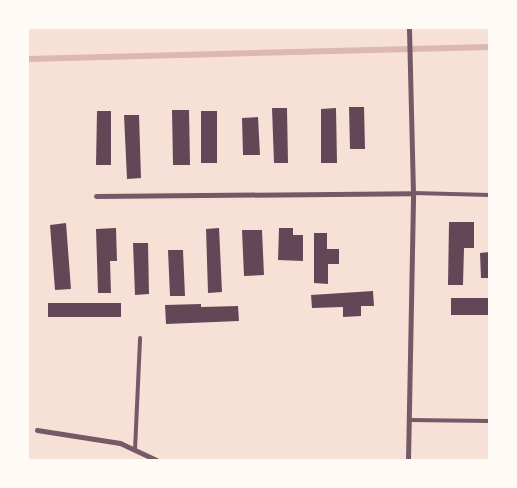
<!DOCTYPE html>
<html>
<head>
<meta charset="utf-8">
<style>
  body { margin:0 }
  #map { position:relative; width:517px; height:488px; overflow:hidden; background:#f7e1d7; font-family:"Noto Sans",sans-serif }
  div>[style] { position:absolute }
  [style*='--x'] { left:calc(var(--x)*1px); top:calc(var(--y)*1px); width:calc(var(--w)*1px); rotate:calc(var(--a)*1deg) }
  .stream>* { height:6px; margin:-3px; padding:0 3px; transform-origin:3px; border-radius:3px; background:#dcb8b0 }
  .building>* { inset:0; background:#644757 }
  .service>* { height:4px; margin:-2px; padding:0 2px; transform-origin:2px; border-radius:2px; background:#755966 }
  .minor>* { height:5px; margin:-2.5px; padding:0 2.5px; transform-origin:2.5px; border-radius:2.5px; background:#755966 }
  span { translate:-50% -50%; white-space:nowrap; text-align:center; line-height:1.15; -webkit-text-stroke:4px #fffaf5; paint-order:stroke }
  .frame { position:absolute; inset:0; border:29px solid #fffaf5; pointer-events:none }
</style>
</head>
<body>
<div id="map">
  <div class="stream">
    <div style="--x:28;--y:59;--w:462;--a:-1.5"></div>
  </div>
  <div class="building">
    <div style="clip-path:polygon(349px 107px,364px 107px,365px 149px,350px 149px)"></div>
    <div style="clip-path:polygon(272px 108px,287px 108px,288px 163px,274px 163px)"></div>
    <div style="clip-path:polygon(336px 108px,337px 163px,321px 163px,321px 109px)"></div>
    <div style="clip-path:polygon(172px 110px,189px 110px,190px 165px,173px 165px)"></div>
    <div style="clip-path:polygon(97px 111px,111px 111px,111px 165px,96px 165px)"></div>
    <div style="clip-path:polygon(201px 111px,217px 111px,217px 163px,201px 163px)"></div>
    <div style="clip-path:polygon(124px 115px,139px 115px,141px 178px,127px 179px)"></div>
    <div style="clip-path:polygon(258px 117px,260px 155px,243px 155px,242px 118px)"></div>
    <div style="clip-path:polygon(449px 222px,474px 222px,474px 248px,464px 248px,463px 285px,448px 285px)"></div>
    <div style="clip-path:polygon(66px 223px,71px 289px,55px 290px,50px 225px)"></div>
    <div style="clip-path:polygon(116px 228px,117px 261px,110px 261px,111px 293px,98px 293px,96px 229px)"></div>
    <div style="clip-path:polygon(219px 228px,222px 292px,208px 293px,206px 229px)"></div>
    <div style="clip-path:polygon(279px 228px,293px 228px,293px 235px,303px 235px,303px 261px,278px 260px)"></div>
    <div style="clip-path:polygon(242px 230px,262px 230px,264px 275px,244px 276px)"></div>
    <div style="clip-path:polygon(314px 233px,327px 233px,327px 249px,339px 249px,339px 264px,328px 264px,328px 284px,314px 283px)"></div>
    <div style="clip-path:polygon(133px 243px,148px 243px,149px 294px,135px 295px)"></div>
    <div style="clip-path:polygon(168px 250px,183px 250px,185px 296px,170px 296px)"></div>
    <div style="clip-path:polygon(489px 252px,490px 278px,481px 278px,480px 253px)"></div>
    <div style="clip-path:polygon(373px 291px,374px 306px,361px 306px,361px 316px,343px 317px,343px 307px,312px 308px,311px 295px)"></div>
    <div style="clip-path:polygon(451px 298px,490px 298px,490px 315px,451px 315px)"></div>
    <div style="clip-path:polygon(48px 303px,121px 303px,121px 317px,48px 317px)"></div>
    <div style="clip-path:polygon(201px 304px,201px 307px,238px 306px,239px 321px,166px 324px,165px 305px)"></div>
  </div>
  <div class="service">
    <div style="--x:413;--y:193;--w:77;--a:1.5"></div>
    <div style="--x:409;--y:420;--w:81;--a:0.7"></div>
    <div style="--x:135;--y:450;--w:112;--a:-87.4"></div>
  </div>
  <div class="minor">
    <div style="--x:96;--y:196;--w:317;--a:-0.5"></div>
    <div style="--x:37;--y:430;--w:84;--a:8.9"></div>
    <div style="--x:120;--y:443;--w:40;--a:25"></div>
    <div style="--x:408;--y:460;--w:267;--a:-88.9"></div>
    <div style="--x:413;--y:193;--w:165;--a:-91.4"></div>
  </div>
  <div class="frame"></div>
</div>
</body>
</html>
